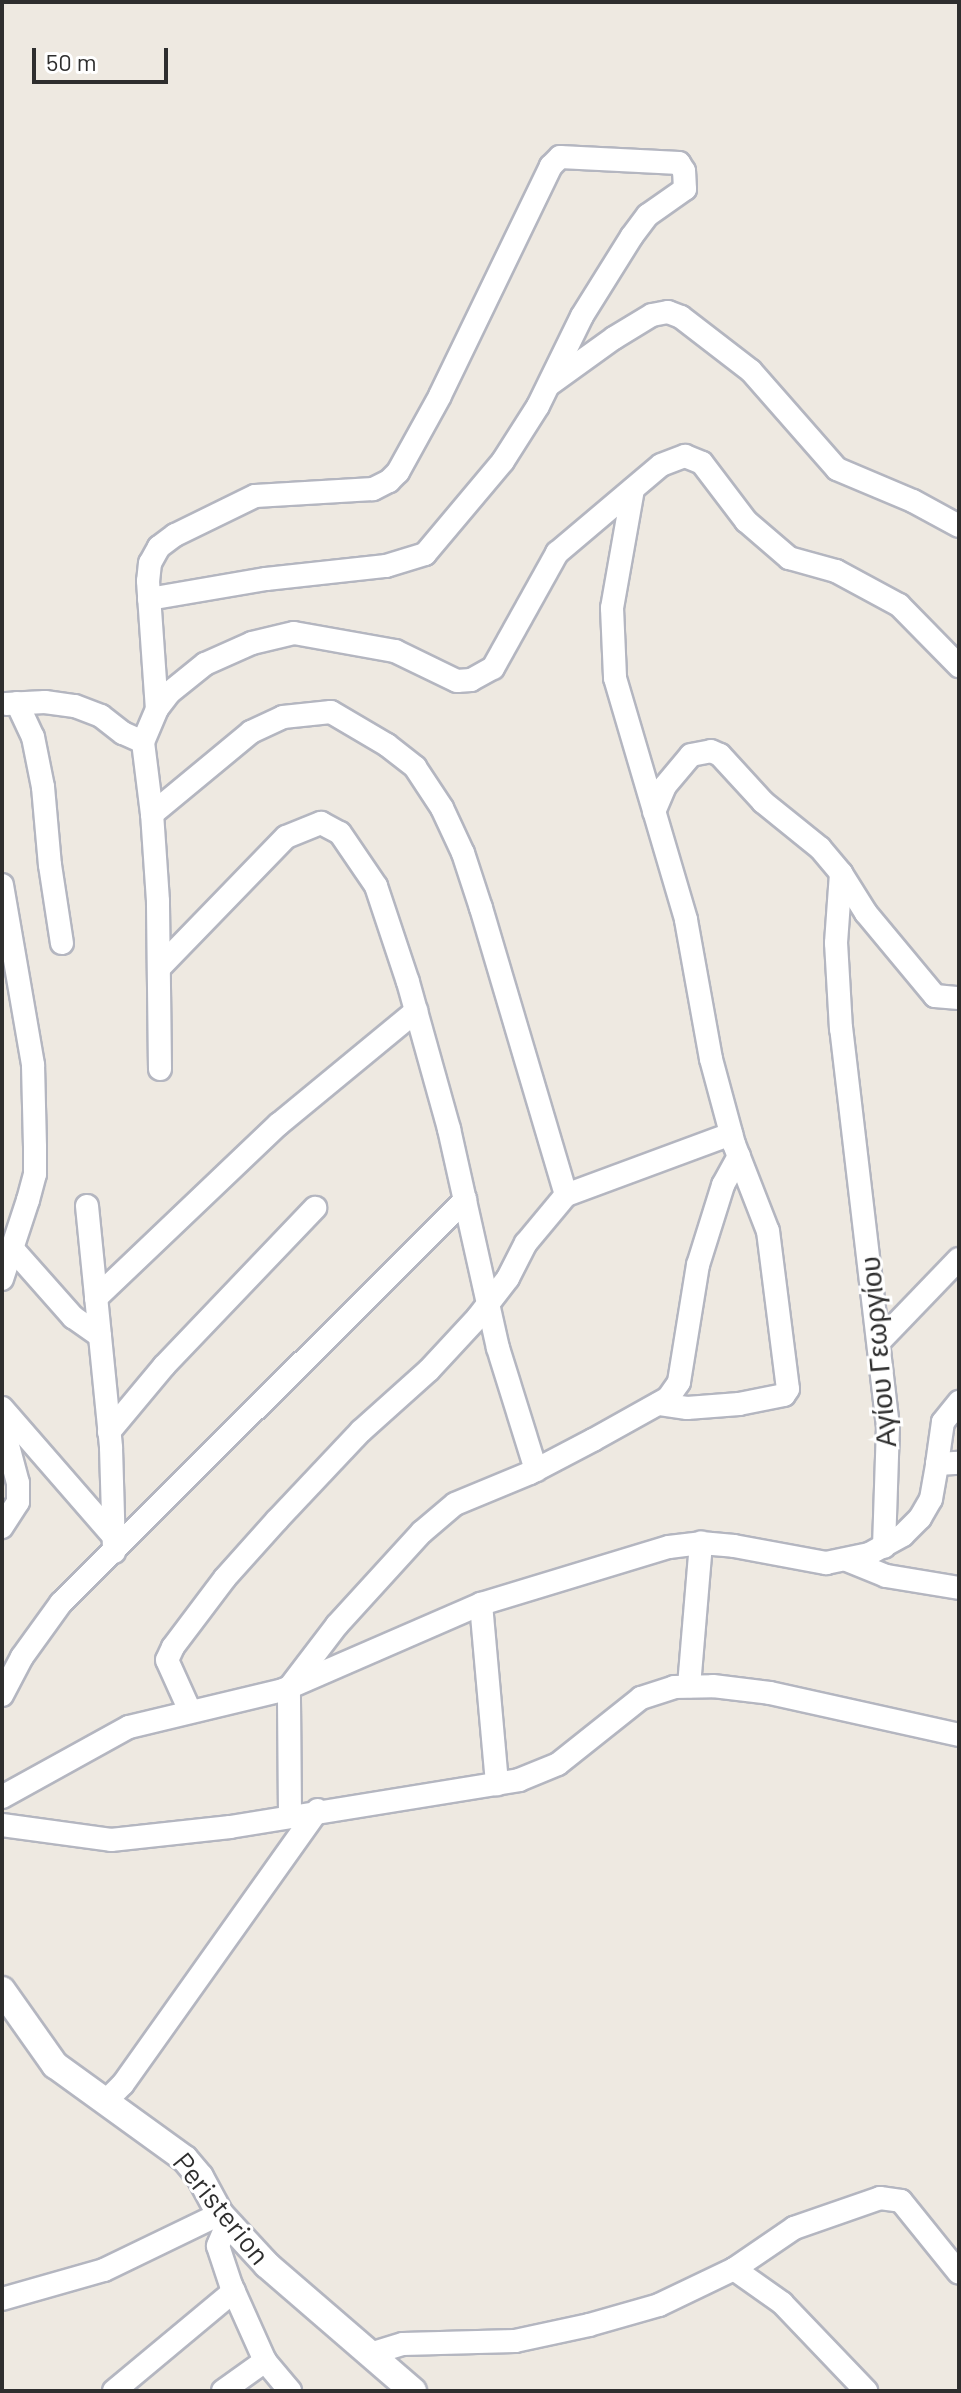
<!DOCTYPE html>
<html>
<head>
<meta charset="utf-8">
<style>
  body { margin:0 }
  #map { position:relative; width:961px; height:2393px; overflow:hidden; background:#eee9e1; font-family:Barlow,sans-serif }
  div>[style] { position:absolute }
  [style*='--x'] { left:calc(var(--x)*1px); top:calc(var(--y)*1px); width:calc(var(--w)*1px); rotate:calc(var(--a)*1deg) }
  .roads { filter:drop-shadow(2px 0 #b4b6c0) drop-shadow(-2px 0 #b4b6c0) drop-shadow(0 2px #b4b6c0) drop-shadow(0 -2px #b4b6c0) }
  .minor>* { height:22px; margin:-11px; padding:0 11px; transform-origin:11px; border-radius:11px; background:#fff }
  .tertiary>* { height:26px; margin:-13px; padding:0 13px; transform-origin:13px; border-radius:13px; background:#fff }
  span { translate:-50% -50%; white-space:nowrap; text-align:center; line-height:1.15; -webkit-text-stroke:6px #fff; paint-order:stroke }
  .street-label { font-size:28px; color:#2e2e2e }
  .frame { position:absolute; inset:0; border:4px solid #2e2e2e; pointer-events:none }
  .scale { position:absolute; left:32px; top:48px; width:136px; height:36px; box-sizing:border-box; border:4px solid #2e2e2e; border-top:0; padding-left:10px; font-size:24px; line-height:28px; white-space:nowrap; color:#2e2e2e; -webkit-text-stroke:6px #fff; paint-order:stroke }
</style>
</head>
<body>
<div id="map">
  <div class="roads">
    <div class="minor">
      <div style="--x:550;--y:384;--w:79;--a:-35.7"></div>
      <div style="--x:614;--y:338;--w:44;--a:-31.2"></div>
      <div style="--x:652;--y:315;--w:16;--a:-11"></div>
      <div style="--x:668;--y:312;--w:14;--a:21"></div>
      <div style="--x:681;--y:317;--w:88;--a:37.6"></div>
      <div style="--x:751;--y:371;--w:130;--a:48.7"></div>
      <div style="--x:837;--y:469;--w:82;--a:22.8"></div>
      <div style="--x:913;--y:501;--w:52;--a:28.5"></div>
      <div style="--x:633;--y:489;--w:121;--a:100"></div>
      <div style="--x:612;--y:608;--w:70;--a:87.5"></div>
      <div style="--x:615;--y:678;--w:252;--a:73.6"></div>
      <div style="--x:686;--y:920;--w:141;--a:79.8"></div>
      <div style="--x:711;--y:1059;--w:88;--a:74.9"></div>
      <div style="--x:734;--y:1144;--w:93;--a:68.7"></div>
      <div style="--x:768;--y:1231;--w:159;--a:82.8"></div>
      <div style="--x:788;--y:1389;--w:7;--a:124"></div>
      <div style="--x:784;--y:1395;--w:46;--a:168.7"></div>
      <div style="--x:739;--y:1404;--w:52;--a:175.6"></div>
      <div style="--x:687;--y:1408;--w:29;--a:-172"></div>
      <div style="--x:149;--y:599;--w:119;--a:-9.7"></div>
      <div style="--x:266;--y:579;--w:121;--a:-6.2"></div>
      <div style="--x:386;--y:566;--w:41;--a:-17.1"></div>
      <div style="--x:425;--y:554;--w:121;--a:-50"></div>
      <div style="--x:503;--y:461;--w:65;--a:-57.5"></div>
      <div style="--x:538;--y:406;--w:100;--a:-63.9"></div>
      <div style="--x:582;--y:316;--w:94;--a:-58"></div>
      <div style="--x:632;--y:236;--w:26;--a:-53"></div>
      <div style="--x:648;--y:215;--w:45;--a:-35.1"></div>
      <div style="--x:685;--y:189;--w:18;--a:-93"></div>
      <div style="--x:684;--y:171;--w:9;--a:-122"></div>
      <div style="--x:679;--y:163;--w:119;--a:-177.1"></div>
      <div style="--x:560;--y:157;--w:13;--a:135"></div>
      <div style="--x:551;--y:166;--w:255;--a:115.8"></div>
      <div style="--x:440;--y:396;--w:87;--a:118.9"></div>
      <div style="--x:398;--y:472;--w:13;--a:135"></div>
      <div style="--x:389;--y:481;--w:18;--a:153"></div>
      <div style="--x:373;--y:489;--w:118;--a:176.6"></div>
      <div style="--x:255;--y:496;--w:89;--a:154"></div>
      <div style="--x:175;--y:535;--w:20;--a:143"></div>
      <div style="--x:159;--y:547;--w:18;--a:119"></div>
      <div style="--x:150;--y:563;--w:18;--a:96"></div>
      <div style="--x:148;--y:581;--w:128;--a:86"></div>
      <div style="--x:157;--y:709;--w:36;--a:113"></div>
      <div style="--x:143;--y:742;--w:73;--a:82.9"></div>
      <div style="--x:17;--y:703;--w:38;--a:65"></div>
      <div style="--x:33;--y:737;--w:51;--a:78.7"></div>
      <div style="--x:43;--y:787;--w:78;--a:84.9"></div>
      <div style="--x:50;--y:865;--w:79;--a:81.3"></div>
      <div style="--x:6;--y:704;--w:39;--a:-3"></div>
      <div style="--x:45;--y:702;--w:30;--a:8"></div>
      <div style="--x:75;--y:706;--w:28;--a:21"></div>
      <div style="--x:101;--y:716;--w:28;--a:38"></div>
      <div style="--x:123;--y:733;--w:22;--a:24"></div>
      <div style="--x:157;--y:709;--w:20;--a:-53"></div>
      <div style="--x:169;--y:693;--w:46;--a:-38.9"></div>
      <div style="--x:205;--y:664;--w:51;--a:-24.1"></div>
      <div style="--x:252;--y:643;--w:43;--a:-13.4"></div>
      <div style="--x:294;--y:633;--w:103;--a:10.1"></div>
      <div style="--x:395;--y:651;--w:69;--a:25.8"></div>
      <div style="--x:457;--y:681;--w:14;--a:-4"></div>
      <div style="--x:471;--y:680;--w:25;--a:-29"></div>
      <div style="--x:493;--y:668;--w:132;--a:-60.9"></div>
      <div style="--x:557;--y:553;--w:136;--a:-40.2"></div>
      <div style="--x:661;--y:465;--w:26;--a:-21"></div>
      <div style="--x:685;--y:456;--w:18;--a:22"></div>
      <div style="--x:702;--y:463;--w:73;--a:52.8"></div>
      <div style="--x:746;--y:521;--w:57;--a:40.7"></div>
      <div style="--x:789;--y:558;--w:49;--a:15.5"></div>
      <div style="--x:836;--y:571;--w:72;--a:28.4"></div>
      <div style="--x:899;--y:605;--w:86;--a:45.5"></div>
      <div style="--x:654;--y:812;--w:28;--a:-67"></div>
      <div style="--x:665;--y:786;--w:40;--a:-50"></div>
      <div style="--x:691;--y:755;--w:20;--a:-11"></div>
      <div style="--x:711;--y:751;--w:10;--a:24"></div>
      <div style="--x:720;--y:755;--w:64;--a:47.5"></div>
      <div style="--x:763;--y:802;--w:73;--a:38.9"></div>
      <div style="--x:820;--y:848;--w:33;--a:50"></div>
      <div style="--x:2;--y:885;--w:183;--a:80.2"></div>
      <div style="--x:33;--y:1065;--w:82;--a:88.6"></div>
      <div style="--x:35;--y:1147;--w:27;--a:90"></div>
      <div style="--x:35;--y:1174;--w:27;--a:105"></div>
      <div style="--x:28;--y:1200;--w:83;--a:108.2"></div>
      <div style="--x:160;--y:967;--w:181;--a:-45.9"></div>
      <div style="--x:286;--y:837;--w:38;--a:-22"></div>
      <div style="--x:321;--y:823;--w:21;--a:28"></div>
      <div style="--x:340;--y:833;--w:64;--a:55.8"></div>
      <div style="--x:376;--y:886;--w:101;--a:71.6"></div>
      <div style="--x:408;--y:982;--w:153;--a:74.4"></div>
      <div style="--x:449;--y:1129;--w:224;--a:77.4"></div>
      <div style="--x:498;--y:1348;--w:128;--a:72.7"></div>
      <div style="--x:160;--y:1069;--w:168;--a:-90.7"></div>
      <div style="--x:158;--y:901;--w:87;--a:-93.9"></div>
      <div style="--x:152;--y:814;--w:129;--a:-39.6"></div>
      <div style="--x:251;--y:732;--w:35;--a:-25"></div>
      <div style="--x:283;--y:717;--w:48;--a:-5.9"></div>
      <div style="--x:331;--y:712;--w:65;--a:30.5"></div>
      <div style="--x:387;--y:745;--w:36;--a:38"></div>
      <div style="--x:415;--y:767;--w:49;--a:56.6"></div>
      <div style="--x:442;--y:808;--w:50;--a:65"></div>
      <div style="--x:463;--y:853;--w:58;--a:71.9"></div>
      <div style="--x:481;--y:908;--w:299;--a:73.5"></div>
      <div style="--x:566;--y:1195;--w:176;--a:-20.3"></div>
      <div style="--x:87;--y:1206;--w:243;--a:84.3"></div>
      <div style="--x:111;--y:1448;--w:104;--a:88.3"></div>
      <div style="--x:11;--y:1247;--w:94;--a:48.5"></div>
      <div style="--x:73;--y:1317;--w:33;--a:35"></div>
      <div style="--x:96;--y:1298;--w:253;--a:-43.6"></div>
      <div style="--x:279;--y:1124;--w:178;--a:-39.5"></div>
      <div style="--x:879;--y:1342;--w:115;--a:-46.1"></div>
      <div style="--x:2;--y:1408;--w:172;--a:49"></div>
      <div style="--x:2;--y:1423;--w:62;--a:75.1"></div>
      <div style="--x:18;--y:1483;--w:19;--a:90"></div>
      <div style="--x:18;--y:1502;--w:30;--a:123"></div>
      <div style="--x:109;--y:1432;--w:86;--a:-50.2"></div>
      <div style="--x:164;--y:1366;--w:219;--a:-46.3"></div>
      <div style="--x:937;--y:1464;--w:42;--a:-81.9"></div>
      <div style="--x:943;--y:1422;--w:26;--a:-51"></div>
      <div style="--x:884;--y:1547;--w:120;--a:-88.1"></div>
      <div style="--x:888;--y:1427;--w:401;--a:-96.7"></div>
      <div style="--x:841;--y:1029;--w:86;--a:-93.3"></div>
      <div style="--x:836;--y:943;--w:70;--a:-85.9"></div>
      <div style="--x:841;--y:873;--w:47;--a:58"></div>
      <div style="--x:866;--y:913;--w:108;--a:50.3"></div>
      <div style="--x:935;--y:996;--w:24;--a:5"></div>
      <div style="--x:847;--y:1560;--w:42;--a:22.3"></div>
      <div style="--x:886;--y:1576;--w:74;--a:9.3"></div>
      <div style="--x:481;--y:1604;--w:181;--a:84.9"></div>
      <div style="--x:689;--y:1686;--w:144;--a:-85.2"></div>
      <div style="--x:2;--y:1695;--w:43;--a:-62.2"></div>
      <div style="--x:22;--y:1657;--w:67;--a:-54.2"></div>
      <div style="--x:61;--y:1603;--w:571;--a:-44.93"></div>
      <div style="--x:190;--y:1711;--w:56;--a:-114.3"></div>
      <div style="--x:167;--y:1660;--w:14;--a:-65"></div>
      <div style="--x:173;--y:1647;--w:86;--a:-53"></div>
      <div style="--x:225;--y:1578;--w:78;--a:-48.1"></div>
      <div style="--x:277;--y:1520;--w:122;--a:-46.7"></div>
      <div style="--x:361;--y:1431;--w:91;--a:-41.9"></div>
      <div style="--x:429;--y:1370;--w:72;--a:-47.2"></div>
      <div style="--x:478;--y:1317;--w:49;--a:-52.4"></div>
      <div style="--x:508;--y:1278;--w:39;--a:-63"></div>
      <div style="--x:526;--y:1243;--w:62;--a:-50.2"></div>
      <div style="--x:2;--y:1797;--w:145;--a:-28.9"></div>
      <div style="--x:129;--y:1727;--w:158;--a:-13.5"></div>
      <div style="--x:283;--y:1690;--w:216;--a:-23.5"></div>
      <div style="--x:481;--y:1604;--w:196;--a:-16.9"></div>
      <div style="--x:669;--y:1547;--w:32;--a:-7"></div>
      <div style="--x:701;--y:1543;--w:33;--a:5"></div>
      <div style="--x:734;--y:1546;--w:94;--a:10.5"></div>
      <div style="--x:826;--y:1563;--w:44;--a:-11.8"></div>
      <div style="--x:869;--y:1554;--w:39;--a:-29"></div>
      <div style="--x:903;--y:1535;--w:24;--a:-45"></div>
      <div style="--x:920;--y:1518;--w:22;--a:-60"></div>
      <div style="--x:931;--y:1499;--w:36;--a:-80"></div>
      <div style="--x:937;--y:1464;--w:22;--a:-3"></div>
      <div style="--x:290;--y:1815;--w:127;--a:-90.5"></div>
      <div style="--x:289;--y:1688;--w:79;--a:-52.7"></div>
      <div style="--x:337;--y:1625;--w:126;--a:-47.6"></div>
      <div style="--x:422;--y:1532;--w:43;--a:-40.3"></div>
      <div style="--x:455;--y:1504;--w:81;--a:-22.5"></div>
      <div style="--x:530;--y:1473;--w:71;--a:-27.6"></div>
      <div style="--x:593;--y:1440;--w:86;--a:-29.2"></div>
      <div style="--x:668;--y:1398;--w:19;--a:-55"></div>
      <div style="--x:679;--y:1382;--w:119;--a:-80.8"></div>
      <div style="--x:698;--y:1265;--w:84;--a:-72.6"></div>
      <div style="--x:723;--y:1185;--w:33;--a:-61"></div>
      <div style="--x:2;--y:1825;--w:110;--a:7.8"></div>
      <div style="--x:111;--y:1840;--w:120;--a:-6.2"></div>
      <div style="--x:230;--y:1827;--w:293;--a:-9.2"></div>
      <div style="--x:519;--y:1780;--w:42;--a:-22.3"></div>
      <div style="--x:558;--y:1764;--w:106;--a:-38.5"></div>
      <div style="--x:641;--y:1698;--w:35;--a:-18"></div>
      <div style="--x:674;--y:1687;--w:39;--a:-1"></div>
      <div style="--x:713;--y:1686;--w:57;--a:7"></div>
      <div style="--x:770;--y:1693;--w:194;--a:12.5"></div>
      <div style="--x:105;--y:2102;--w:25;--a:-45"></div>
      <div style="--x:123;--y:2084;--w:336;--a:-54.6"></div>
      <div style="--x:228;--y:2222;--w:26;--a:113"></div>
      <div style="--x:218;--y:2246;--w:41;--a:71.6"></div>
      <div style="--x:231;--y:2285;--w:83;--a:65.9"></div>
      <div style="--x:265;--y:2361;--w:39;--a:50"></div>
      <div style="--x:734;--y:2269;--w:59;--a:35.3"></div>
      <div style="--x:782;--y:2303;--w:122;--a:46.3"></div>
      <div style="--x:2;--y:2299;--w:106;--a:-15.9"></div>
      <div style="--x:104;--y:2270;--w:129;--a:-25.8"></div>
      <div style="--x:370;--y:2354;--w:34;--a:-17"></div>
      <div style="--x:403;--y:2344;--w:112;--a:-1.5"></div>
      <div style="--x:515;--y:2341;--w:76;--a:-12.2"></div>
      <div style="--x:589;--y:2325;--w:73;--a:-15.9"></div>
      <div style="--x:659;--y:2305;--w:83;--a:-25.6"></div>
      <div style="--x:734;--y:2269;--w:73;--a:-34.3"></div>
      <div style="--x:794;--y:2228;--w:91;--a:-19.2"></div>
      <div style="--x:880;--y:2198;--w:21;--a:8"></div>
      <div style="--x:901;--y:2201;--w:92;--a:51.1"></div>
      <div style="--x:114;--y:2391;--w:156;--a:-39.8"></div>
      <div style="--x:223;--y:2391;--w:52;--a:-35.5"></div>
    </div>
    <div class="tertiary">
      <div style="--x:2;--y:1990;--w:92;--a:54.8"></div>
      <div style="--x:55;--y:2065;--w:160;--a:35.9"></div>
      <div style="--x:185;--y:2159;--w:23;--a:50"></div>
      <div style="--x:200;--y:2177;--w:42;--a:61.6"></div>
      <div style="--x:220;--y:2214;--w:69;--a:47.3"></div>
      <div style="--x:267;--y:2265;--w:193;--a:40.8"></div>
    </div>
  </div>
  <div class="street-label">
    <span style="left:877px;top:1352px;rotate:-95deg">Αγίου Γεωργίου</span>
    <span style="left:222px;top:2208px;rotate:51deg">Peristerion</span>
  </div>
  <div class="frame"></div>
  <div class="scale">50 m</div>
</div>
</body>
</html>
